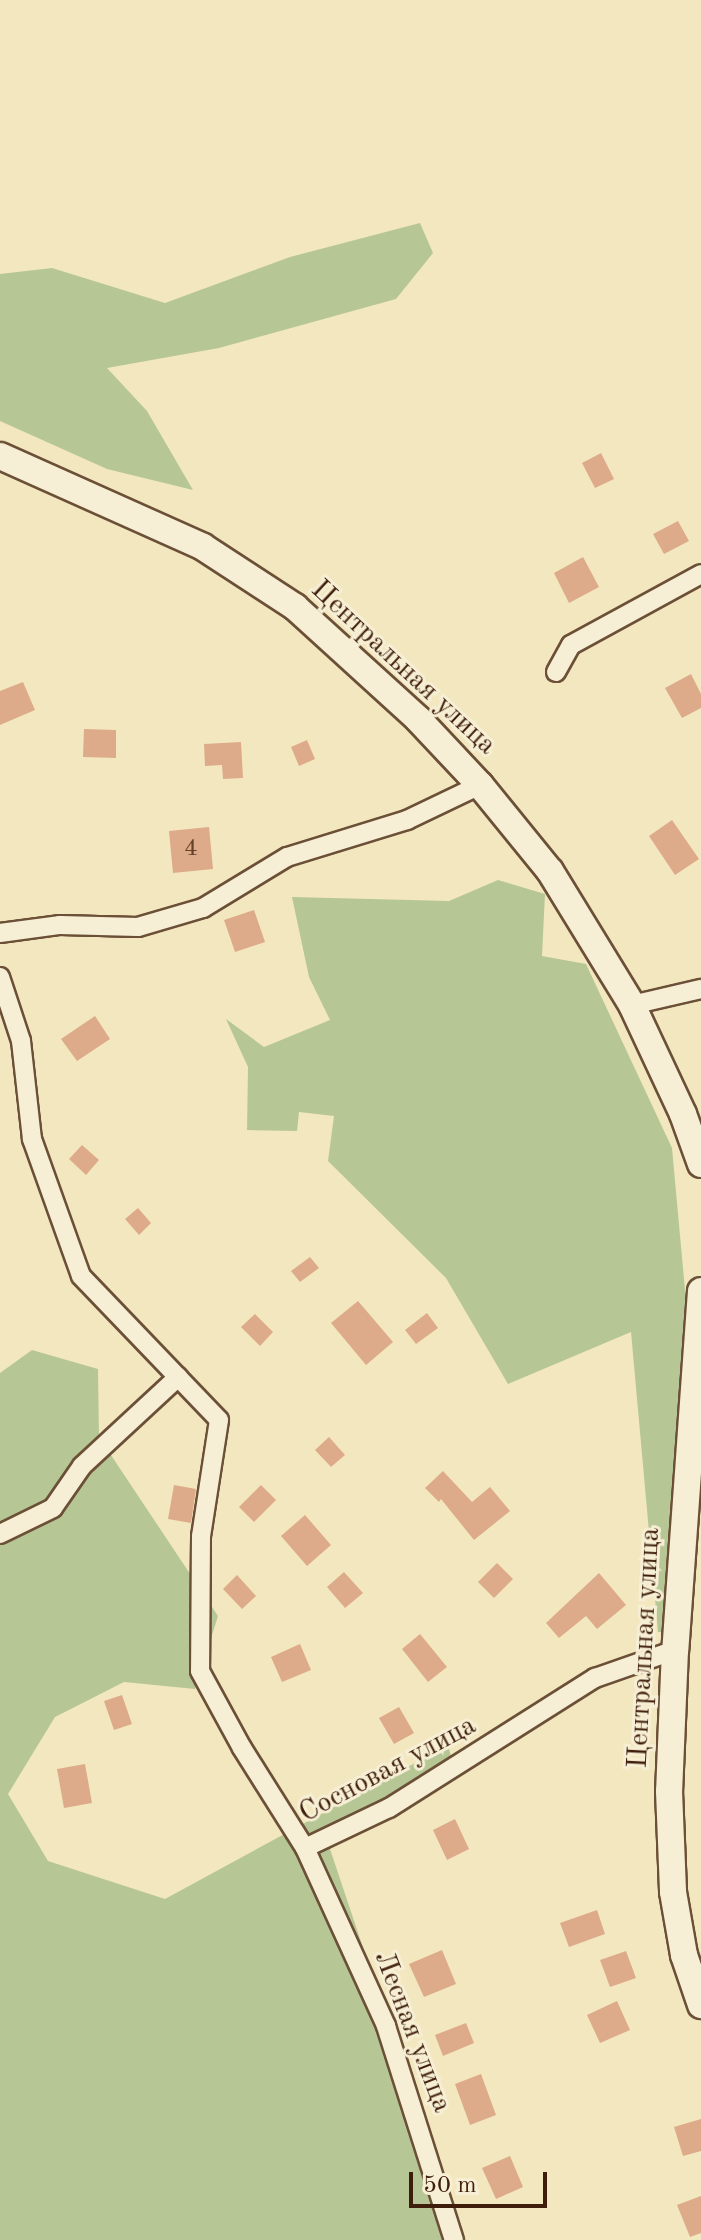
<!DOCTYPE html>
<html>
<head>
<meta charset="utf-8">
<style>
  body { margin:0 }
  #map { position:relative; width:701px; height:2240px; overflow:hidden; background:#f3e7bf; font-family:"Old Standard TT",serif }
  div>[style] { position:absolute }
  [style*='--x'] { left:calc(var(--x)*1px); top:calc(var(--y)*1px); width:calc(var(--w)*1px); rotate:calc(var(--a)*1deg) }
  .green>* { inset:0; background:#b6c795 }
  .building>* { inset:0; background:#ddab8a }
  .roads { filter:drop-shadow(2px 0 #6b5037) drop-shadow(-2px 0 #6b5037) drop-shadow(0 2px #6b5037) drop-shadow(0 -2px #6b5037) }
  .street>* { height:18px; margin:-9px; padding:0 9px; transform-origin:9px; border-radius:9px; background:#f7efd5 }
  .secondary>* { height:26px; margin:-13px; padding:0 13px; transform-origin:13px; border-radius:13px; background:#f7efd5 }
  span { translate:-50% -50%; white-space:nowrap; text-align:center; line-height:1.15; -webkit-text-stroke:6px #f7efd5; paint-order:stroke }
  .number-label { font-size:24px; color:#66412a }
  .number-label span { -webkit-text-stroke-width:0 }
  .street-label { font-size:28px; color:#3e1e0a }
  .scale { position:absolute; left:409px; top:2172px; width:138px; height:36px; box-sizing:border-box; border:4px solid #3e1e0a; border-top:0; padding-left:10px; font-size:24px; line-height:28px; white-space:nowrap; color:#3e1e0a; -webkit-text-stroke:6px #f7efd5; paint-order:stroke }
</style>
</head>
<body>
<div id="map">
  <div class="green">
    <div style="clip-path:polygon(420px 223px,433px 253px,396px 299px,219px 348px,107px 368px,147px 411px,193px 490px,107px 469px,0 421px,0 274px,52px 268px,165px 303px,290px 257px)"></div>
    <div style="clip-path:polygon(498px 880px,545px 894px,542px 956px,586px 964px,672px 1148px,686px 1301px,665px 1632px,658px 1632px,631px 1332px,508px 1384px,446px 1278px,328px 1161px,334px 1116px,299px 1112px,297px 1131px,247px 1130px,248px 1067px,226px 1019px,264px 1047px,330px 1020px,309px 977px,292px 897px,449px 901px)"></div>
    <div style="clip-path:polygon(32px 1350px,98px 1369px,99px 1437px,218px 1616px,195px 1689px,124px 1682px,55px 1717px,8px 1794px,48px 1861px,165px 1899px,448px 1745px,452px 1760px,330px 1849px,461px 2240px,0 2240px,0 1373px)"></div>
  </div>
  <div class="building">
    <div style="clip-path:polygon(601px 453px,614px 479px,595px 488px,582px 463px)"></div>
    <div style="clip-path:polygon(678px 521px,689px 541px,664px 554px,653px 534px)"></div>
    <div style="clip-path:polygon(583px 557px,599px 587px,569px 603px,554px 573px)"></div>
    <div style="clip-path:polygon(691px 674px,701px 694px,701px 708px,682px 718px,665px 688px)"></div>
    <div style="clip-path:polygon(23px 682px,35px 710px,0 725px,0 691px)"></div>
    <div style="clip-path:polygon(84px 729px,116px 730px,116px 758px,83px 757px)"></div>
    <div style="clip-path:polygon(307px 740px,315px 759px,299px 766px,291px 747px)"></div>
    <div style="clip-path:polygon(241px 742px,243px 778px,223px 779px,222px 765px,205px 766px,204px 744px)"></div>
    <div style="clip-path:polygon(672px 820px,699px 859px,675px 875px,649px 836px)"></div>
    <div style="clip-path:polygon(209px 827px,213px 869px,173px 873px,169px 831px)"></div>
    <div style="clip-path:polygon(254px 910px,265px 942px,235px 952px,224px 920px)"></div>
    <div style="clip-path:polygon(95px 1016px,110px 1039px,77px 1061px,61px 1039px)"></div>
    <div style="clip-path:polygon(82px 1145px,99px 1160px,86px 1175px,69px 1159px)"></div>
    <div style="clip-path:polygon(138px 1208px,151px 1223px,139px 1235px,125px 1219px)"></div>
    <div style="clip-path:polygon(310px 1257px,319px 1268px,300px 1282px,291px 1271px)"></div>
    <div style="clip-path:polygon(358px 1301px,393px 1342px,366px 1365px,331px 1323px)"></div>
    <div style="clip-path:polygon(427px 1313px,438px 1328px,416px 1344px,405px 1330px)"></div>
    <div style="clip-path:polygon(255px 1314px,273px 1332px,260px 1346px,241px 1327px)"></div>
    <div style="clip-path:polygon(329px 1437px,345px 1455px,331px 1467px,315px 1450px)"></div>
    <div style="clip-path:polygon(443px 1471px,472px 1502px,490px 1487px,510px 1511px,474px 1540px,441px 1499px,439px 1502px,425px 1488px)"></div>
    <div style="clip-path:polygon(174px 1485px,196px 1489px,191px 1523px,168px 1519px)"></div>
    <div style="clip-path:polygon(261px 1485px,276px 1500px,254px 1522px,239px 1507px)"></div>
    <div style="clip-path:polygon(305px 1515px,331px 1545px,307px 1566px,281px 1536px)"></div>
    <div style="clip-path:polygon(497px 1563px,513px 1579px,494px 1598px,478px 1582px)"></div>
    <div style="clip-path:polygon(344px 1572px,363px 1593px,345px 1608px,327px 1587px)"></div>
    <div style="clip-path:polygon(599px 1573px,626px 1605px,597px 1629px,586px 1616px,559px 1638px,546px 1623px)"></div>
    <div style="clip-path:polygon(237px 1575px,256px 1596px,242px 1609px,223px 1589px)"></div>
    <div style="clip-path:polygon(420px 1634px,447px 1667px,428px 1682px,402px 1649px)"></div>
    <div style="clip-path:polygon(300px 1644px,311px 1670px,282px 1682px,271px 1657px)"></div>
    <div style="clip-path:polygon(122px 1695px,132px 1724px,114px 1730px,104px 1701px)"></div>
    <div style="clip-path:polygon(399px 1707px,414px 1733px,394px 1744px,379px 1718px)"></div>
    <div style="clip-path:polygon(85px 1764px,92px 1803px,64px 1808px,57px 1769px)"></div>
    <div style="clip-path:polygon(455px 1819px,469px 1849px,447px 1860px,433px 1830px)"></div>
    <div style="clip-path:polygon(597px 1910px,605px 1934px,569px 1947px,560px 1923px)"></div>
    <div style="clip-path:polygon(442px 1950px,456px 1984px,424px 1997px,409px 1964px)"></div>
    <div style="clip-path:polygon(626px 1951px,636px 1978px,610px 1987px,600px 1960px)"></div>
    <div style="clip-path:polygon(617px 2001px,630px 2030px,600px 2043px,587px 2015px)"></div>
    <div style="clip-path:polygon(466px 2023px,474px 2043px,443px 2056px,435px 2035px)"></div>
    <div style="clip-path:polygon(481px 2074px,496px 2115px,470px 2125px,455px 2084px)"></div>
    <div style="clip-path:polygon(701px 2119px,701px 2151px,683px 2156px,674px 2127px)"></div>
    <div style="clip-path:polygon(510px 2156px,523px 2187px,496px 2199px,482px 2168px)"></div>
    <div style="clip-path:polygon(701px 2196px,701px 2233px,690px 2237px,677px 2205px)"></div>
  </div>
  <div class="roads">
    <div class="street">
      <div style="--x:556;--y:672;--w:31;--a:-61"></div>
      <div style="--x:571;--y:645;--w:148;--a:-28.6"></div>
      <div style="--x:0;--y:933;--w:61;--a:-7.6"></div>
      <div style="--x:60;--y:925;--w:78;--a:1.5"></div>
      <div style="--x:138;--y:927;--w:68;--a:-16.3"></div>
      <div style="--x:203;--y:908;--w:98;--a:-31.3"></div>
      <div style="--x:287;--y:857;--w:126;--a:-17.1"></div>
      <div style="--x:407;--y:820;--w:81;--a:-25.6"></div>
      <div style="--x:0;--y:977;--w:67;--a:71.8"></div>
      <div style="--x:21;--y:1041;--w:99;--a:83.6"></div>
      <div style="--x:32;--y:1139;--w:145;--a:70.3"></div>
      <div style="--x:81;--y:1276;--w:199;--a:46.2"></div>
      <div style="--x:219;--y:1420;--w:117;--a:98.8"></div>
      <div style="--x:201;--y:1536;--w:135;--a:90.4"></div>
      <div style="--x:200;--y:1671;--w:88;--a:61.4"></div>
      <div style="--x:242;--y:1748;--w:118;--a:57.8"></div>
      <div style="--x:305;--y:1848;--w:196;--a:65.5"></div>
      <div style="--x:386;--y:2026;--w:225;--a:72.4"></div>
      <div style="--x:632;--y:1005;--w:71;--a:-13.1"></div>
      <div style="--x:0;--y:1534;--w:59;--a:-26.1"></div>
      <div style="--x:53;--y:1508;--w:51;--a:-55.4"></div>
      <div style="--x:82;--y:1466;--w:131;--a:-42.8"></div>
      <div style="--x:305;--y:1848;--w:93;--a:-25.5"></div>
      <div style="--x:389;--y:1808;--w:244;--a:-32.3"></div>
      <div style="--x:595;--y:1678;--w:85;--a:-19.3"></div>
    </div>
    <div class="secondary">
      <div style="--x:0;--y:456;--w:222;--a:24.1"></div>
      <div style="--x:203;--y:547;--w:110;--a:33.1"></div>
      <div style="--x:295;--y:607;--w:166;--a:42.3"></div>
      <div style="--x:418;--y:719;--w:91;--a:46.8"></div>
      <div style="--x:480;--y:785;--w:111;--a:50.9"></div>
      <div style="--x:550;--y:871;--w:157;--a:58.5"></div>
      <div style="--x:632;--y:1005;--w:120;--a:64.9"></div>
      <div style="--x:683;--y:1114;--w:53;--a:70.2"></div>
      <div style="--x:701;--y:1291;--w:360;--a:94.1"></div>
      <div style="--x:675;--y:1650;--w:141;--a:92.4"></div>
      <div style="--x:669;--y:1791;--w:101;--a:87.7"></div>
      <div style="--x:673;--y:1892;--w:64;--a:80.1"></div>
      <div style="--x:684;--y:1955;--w:53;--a:71.2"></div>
    </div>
  </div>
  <div class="number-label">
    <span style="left:191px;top:850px">4</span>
  </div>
  <div class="street-label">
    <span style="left:403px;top:668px;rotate:43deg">Центральная улица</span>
    <span style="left:645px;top:1648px;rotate:-87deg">Центральная улица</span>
    <span style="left:388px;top:1770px;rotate:-28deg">Сосновая улица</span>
    <span style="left:412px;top:2032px;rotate:69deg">Лесная улица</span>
  </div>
  <div class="scale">50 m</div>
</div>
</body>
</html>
